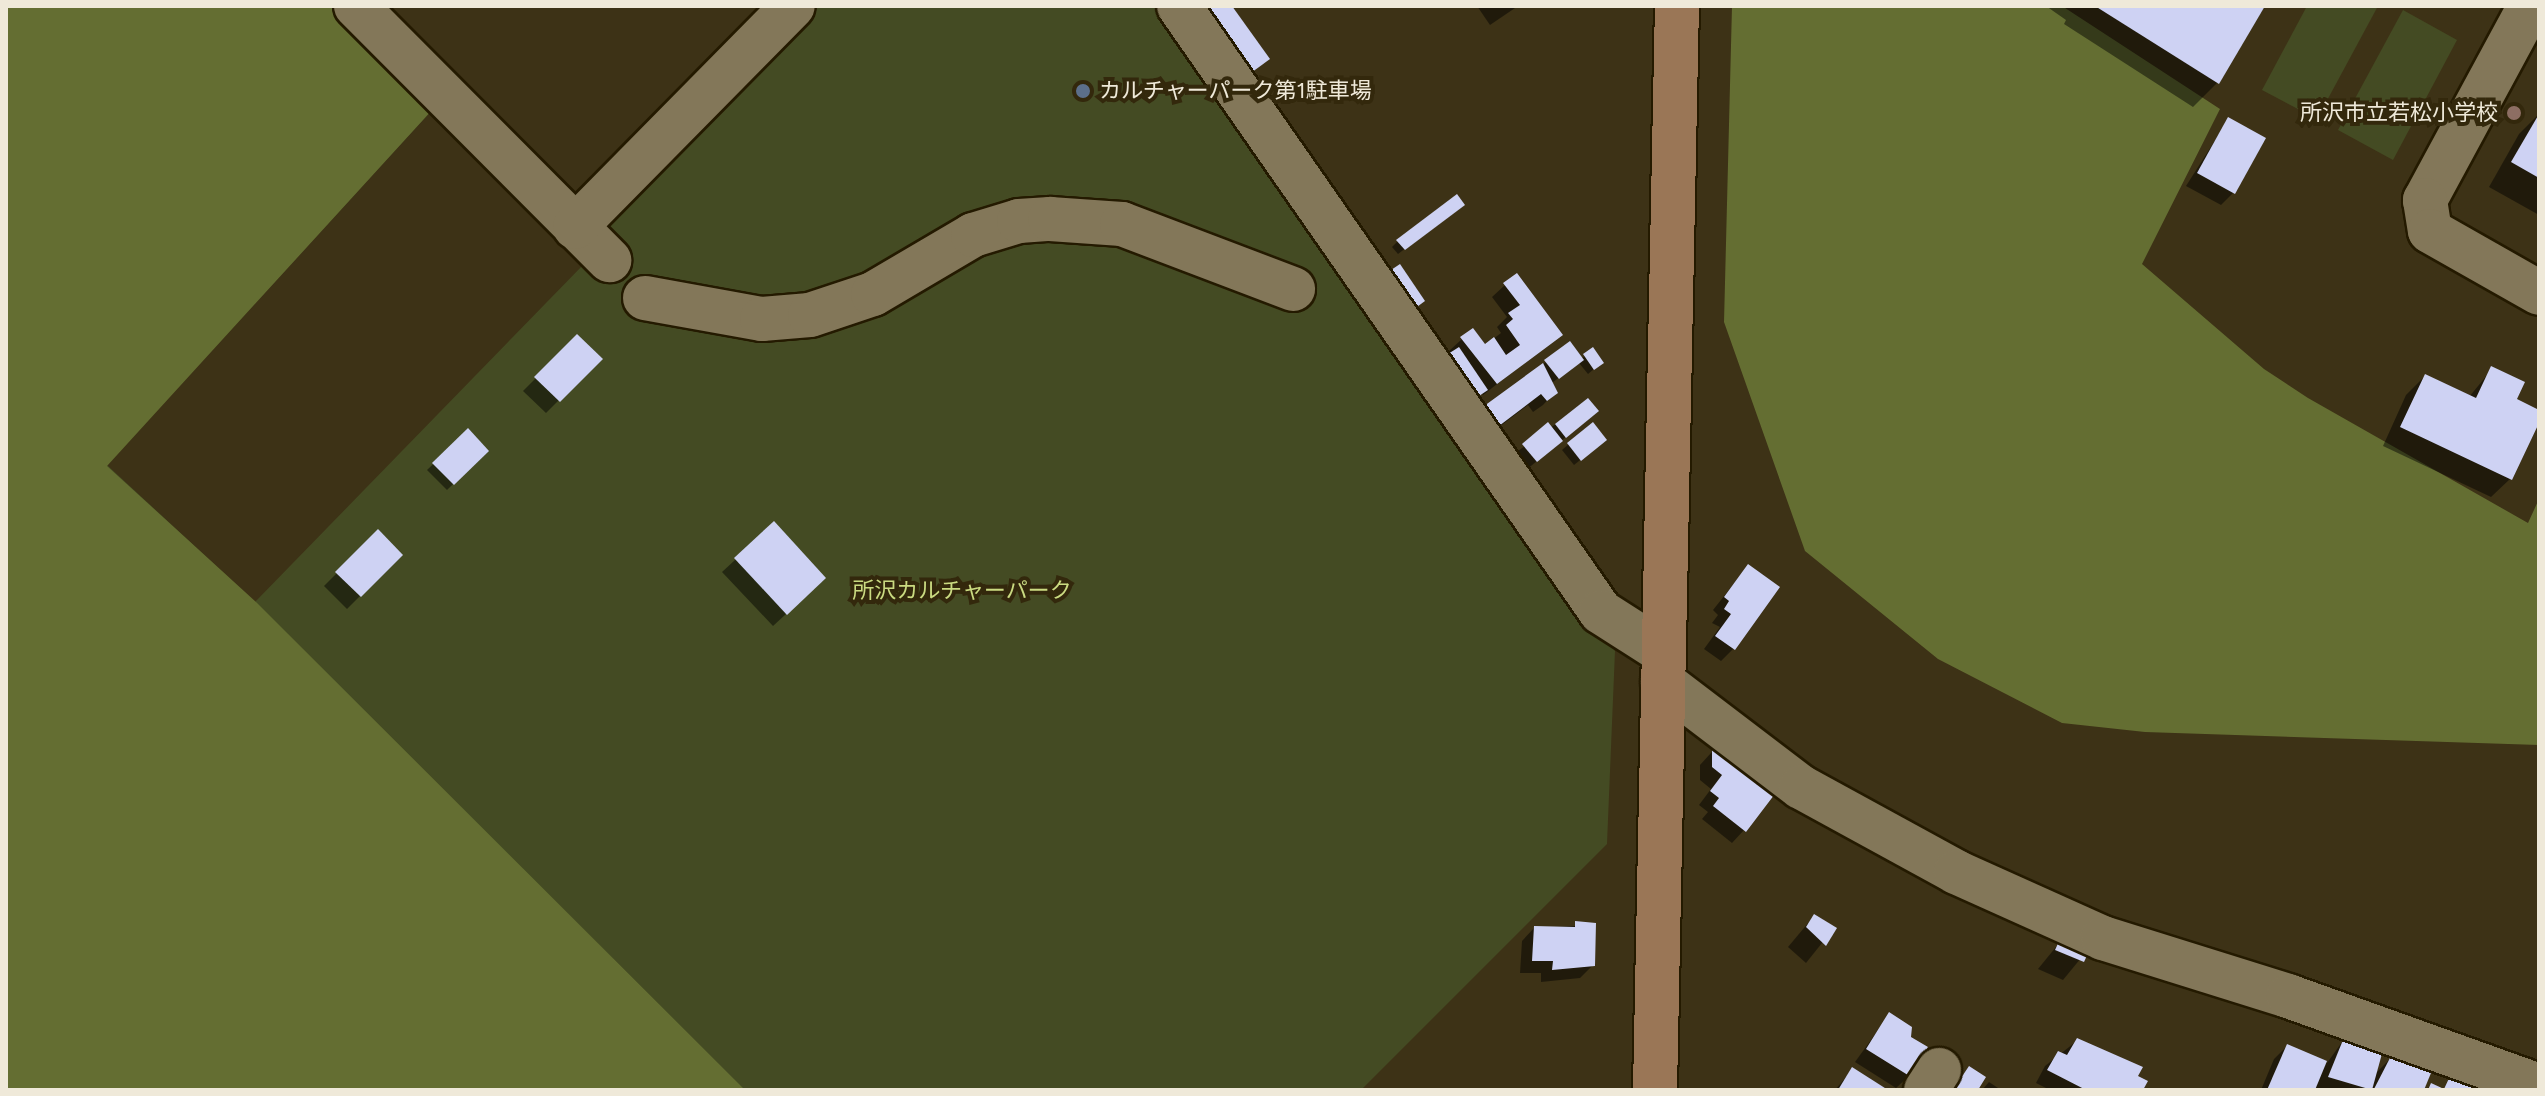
<!DOCTYPE html>
<html>
<head>
<meta charset="utf-8">
<style>
  body { margin:0 }
  #map { position:relative; width:2545px; height:1096px; overflow:hidden; background:#3d3216; font-family:Figtree,"Noto Sans JP",sans-serif }
  div>[style] { position:absolute }
  [style*='--x'] { left:calc(var(--x)*1px); top:calc(var(--y)*1px); width:calc(var(--w)*1px); rotate:calc(var(--a)*1deg) }
  .green>* { inset:0; background:#444b23 }
  .forest>* { inset:0; background:#646e32 }
  .shadow>* { inset:0; background:#0007 }
  .building>* { inset:0; background:#ced2f3 }
  .roads { filter:drop-shadow(2px 0 #241a00) drop-shadow(-2px 0 #241a00) drop-shadow(0 2px #241a00) drop-shadow(0 -2px #241a00) }
  .street>* { height:44px; margin:-22px; padding:0 22px; transform-origin:22px; border-radius:22px; background:#837759 }
  .secondary>* { height:44px; margin:-22px; padding:0 22px; transform-origin:22px; border-radius:22px; background:#9a7656 }
  .dots>* { width:22px; height:22px; translate:-50% -50%; box-sizing:border-box; border:4px solid #33280c; border-radius:50% }
  span { translate:-50% -50%; white-space:nowrap; text-align:center; line-height:1.15; -webkit-text-stroke:8px #33280c; paint-order:stroke }
  .poi-label { font-size:22px; color:#efe9d9 }
  .left { translate:0 -50%; text-align:left }
  .right { translate:-100% -50%; text-align:right }
  .park-label { font-size:22px; color:#cada81 }
  .frame { position:absolute; inset:0; border:8px solid #efe9d9; pointer-events:none }
</style>
</head>
<body>
<div id="map">
  <div class="green">
    <div style="clip-path:polygon(6px 6px,444px 97px,107px 465px,255px 602px,583px 265px,592px 224px,811px 6px,1165px 6px,1615px 651px,1607px 844px,1361px 1090px,6px 1090px)"></div>
    <div style="clip-path:polygon(2307px 6px,2378px 6px,2317px 119px,2262px 90px)"></div>
    <div style="clip-path:polygon(2403px 10px,2457px 40px,2393px 160px,2338px 130px)"></div>
  </div>
  <div class="forest">
    <div style="clip-path:polygon(6px 6px,356px 6px,444px 97px,107px 466px,256px 602px,745px 1090px,6px 1090px)"></div>
    <div style="clip-path:polygon(1732px 6px,2062px 6px,2220px 109px,2142px 264px,2264px 369px,2308px 398px,2528px 523px,2539px 499px,2539px 745px,2145px 732px,2062px 723px,1938px 659px,1805px 551px,1724px 322px)"></div>
  </div>
  <div class="shadow">
    <div style="clip-path:polygon(1477px 6px,1518px 6px,1490px 25px)"></div>
    <div style="clip-path:polygon(2046px 6px,2265px 6px,2217px 83px,2193px 107px,2064px 24px,2066px 20px)"></div>
    <div style="clip-path:polygon(2539px 114px,2539px 215px,2489px 187px,2519px 134px)"></div>
    <div style="clip-path:polygon(2228px 120px,2234px 192px,2221px 205px,2186px 186px)"></div>
    <div style="clip-path:polygon(1456px 210px,1398px 254px,1392px 247px,1398px 241px)"></div>
    <div style="clip-path:polygon(1505px 285px,1560px 335px,1483px 395px,1449px 351px,1462px 339px,1484px 346px,1501px 333px,1497px 327px,1507px 317px,1492px 297px)"></div>
    <div style="clip-path:polygon(577px 337px,600px 359px,546px 413px,523px 391px)"></div>
    <div style="clip-path:polygon(1569px 344px,1581px 359px,1592px 350px,1601px 363px,1588px 374px,1579px 363px,1549px 385px,1555px 392px,1543px 405px,1533px 412px,1528px 405px,1482px 440px,1541px 366px)"></div>
    <div style="clip-path:polygon(2492px 369px,2514px 400px,2539px 413px,2539px 418px,2510px 479px,2491px 497px,2383px 446px,2406px 395px,2425px 376px,2469px 397px)"></div>
    <div style="clip-path:polygon(1588px 401px,1590px 417px,1514px 480px,1505px 470px,1521px 456px,1518px 451px)"></div>
    <div style="clip-path:polygon(1592px 424px,1599px 445px,1574px 465px,1562px 450px)"></div>
    <div style="clip-path:polygon(468px 431px,487px 451px,447px 490px,427px 470px)"></div>
    <div style="clip-path:polygon(774px 524px,811px 591px,773px 626px,722px 572px)"></div>
    <div style="clip-path:polygon(378px 532px,401px 555px,347px 609px,324px 586px)"></div>
    <div style="clip-path:polygon(1748px 566px,1734px 648px,1721px 661px,1704px 649px,1720px 627px,1712px 623px,1718px 615px,1713px 610px)"></div>
    <div style="clip-path:polygon(1721px 742px,1744px 830px,1732px 843px,1702px 819px,1708px 812px,1699px 805px,1711px 789px,1700px 780px,1700px 765px)"></div>
    <div style="clip-path:polygon(1814px 916px,1834px 928px,1806px 963px,1788px 947px)"></div>
    <div style="clip-path:polygon(1594px 925px,1593px 965px,1580px 978px,1541px 982px,1541px 973px,1520px 973px,1522px 941px,1534px 928px)"></div>
    <div style="clip-path:polygon(2060px 942px,2086px 952px,2063px 980px,2038px 969px)"></div>
    <div style="clip-path:polygon(1889px 1015px,1909px 1076px,1896px 1088px,1855px 1062px)"></div>
    <div style="clip-path:polygon(2345px 1038px,2373px 1076px,2391px 1058px,2429px 1074px,2422px 1090px,2261px 1090px,2274px 1059px,2287px 1046px,2327px 1063px)"></div>
    <div style="clip-path:polygon(2078px 1040px,2136px 1077px,2141px 1090px,2050px 1090px,2036px 1083px,2045px 1066px)"></div>
    <div style="clip-path:polygon(1852px 1070px,1883px 1090px,1835px 1090px)"></div>
    <div style="clip-path:polygon(1989px 1082px,2001px 1090px,1982px 1090px)"></div>
  </div>
  <div class="building">
    <div style="clip-path:polygon(1203px 6px,1232px 6px,1270px 59px,1244px 78px)"></div>
    <div style="clip-path:polygon(2095px 6px,2265px 6px,2219px 84px)"></div>
    <div style="clip-path:polygon(2539px 114px,2539px 178px,2511px 162px)"></div>
    <div style="clip-path:polygon(2228px 117px,2266px 138px,2235px 194px,2197px 173px)"></div>
    <div style="clip-path:polygon(1457px 194px,1465px 205px,1405px 250px,1396px 240px)"></div>
    <div style="clip-path:polygon(1400px 264px,1425px 301px,1410px 312px,1385px 274px)"></div>
    <div style="clip-path:polygon(1517px 273px,1563px 335px,1497px 384px,1460px 337px,1473px 328px,1485px 344px,1494px 337px,1506px 355px,1520px 345px,1506px 325px,1513px 319px,1508px 313px,1520px 305px,1503px 283px)"></div>
    <div style="clip-path:polygon(577px 334px,603px 359px,560px 402px,534px 377px)"></div>
    <div style="clip-path:polygon(1570px 341px,1584px 360px,1559px 379px,1544px 360px)"></div>
    <div style="clip-path:polygon(1459px 347px,1488px 390px,1467px 404px,1437px 361px)"></div>
    <div style="clip-path:polygon(1593px 347px,1604px 363px,1594px 370px,1583px 354px)"></div>
    <div style="clip-path:polygon(1543px 363px,1558px 393px,1547px 401px,1541px 394px,1495px 429px,1480px 409px)"></div>
    <div style="clip-path:polygon(2491px 366px,2525px 382px,2517px 399px,2539px 410px,2539px 423px,2512px 480px,2400px 427px,2425px 374px,2476px 398px)"></div>
    <div style="clip-path:polygon(1588px 398px,1599px 411px,1566px 438px,1555px 424px)"></div>
    <div style="clip-path:polygon(1548px 422px,1563px 441px,1537px 462px,1522px 444px)"></div>
    <div style="clip-path:polygon(1593px 422px,1607px 440px,1581px 461px,1567px 443px)"></div>
    <div style="clip-path:polygon(468px 428px,489px 451px,454px 485px,432px 463px)"></div>
    <div style="clip-path:polygon(774px 521px,826px 578px,787px 615px,734px 558px)"></div>
    <div style="clip-path:polygon(378px 529px,403px 555px,361px 597px,335px 572px)"></div>
    <div style="clip-path:polygon(1748px 564px,1780px 587px,1735px 650px,1715px 636px,1731px 614px,1724px 609px,1729px 601px,1724px 597px)"></div>
    <div style="clip-path:polygon(1721px 739px,1781px 786px,1746px 832px,1713px 806px,1719px 798px,1710px 791px,1722px 775px,1712px 767px,1712px 750px)"></div>
    <div style="clip-path:polygon(1814px 914px,1837px 928px,1826px 946px,1806px 927px)"></div>
    <div style="clip-path:polygon(1575px 921px,1596px 923px,1595px 966px,1552px 970px,1553px 961px,1532px 961px,1534px 926px,1575px 927px)"></div>
    <div style="clip-path:polygon(2060px 939px,2089px 951px,2084px 962px,2055px 950px)"></div>
    <div style="clip-path:polygon(1889px 1012px,1912px 1027px,1911px 1037px,1928px 1047px,1911px 1077px,1866px 1049px)"></div>
    <div style="clip-path:polygon(2345px 1035px,2383px 1050px,2372px 1090px,2328px 1077px)"></div>
    <div style="clip-path:polygon(2077px 1038px,2143px 1067px,2138px 1076px,2148px 1081px,2143px 1090px,2086px 1090px,2047px 1070px,2058px 1051px,2067px 1055px)"></div>
    <div style="clip-path:polygon(2287px 1044px,2327px 1061px,2315px 1090px,2267px 1090px)"></div>
    <div style="clip-path:polygon(2391px 1056px,2431px 1073px,2424px 1090px,2374px 1089px)"></div>
    <div style="clip-path:polygon(1969px 1066px,1986px 1077px,1978px 1090px,1943px 1090px,1956px 1070px,1963px 1075px)"></div>
    <div style="clip-path:polygon(1852px 1067px,1888px 1090px,1838px 1090px)"></div>
    <div style="clip-path:polygon(2452px 1072px,2486px 1086px,2484px 1090px,2428px 1090px,2431px 1083px,2444px 1089px)"></div>
  </div>
  <div class="roads">
    <div class="street">
      <div style="--x:356;--y:6;--w:359;--a:45.1"></div>
      <div style="--x:1179;--y:6;--w:738;--a:55.15"></div>
      <div style="--x:1601;--y:612;--w:72;--a:32.6"></div>
      <div style="--x:2530;--y:6;--w:221;--a:118.4"></div>
      <div style="--x:2425;--y:200;--w:31;--a:81"></div>
      <div style="--x:2430;--y:231;--w:125;--a:29.6"></div>
      <div style="--x:575;--y:227;--w:310;--a:-45.4"></div>
      <div style="--x:645;--y:298;--w:119;--a:10.2"></div>
      <div style="--x:762;--y:319;--w:48;--a:-4.8"></div>
      <div style="--x:810;--y:315;--w:66;--a:-18.4"></div>
      <div style="--x:873;--y:294;--w:116;--a:-30.5"></div>
      <div style="--x:973;--y:235;--w:48;--a:-16.9"></div>
      <div style="--x:1019;--y:221;--w:31;--a:-4"></div>
      <div style="--x:1050;--y:219;--w:72;--a:4"></div>
      <div style="--x:1122;--y:224;--w:183;--a:20.8"></div>
      <div style="--x:1663;--y:682;--w:173;--a:37.3"></div>
      <div style="--x:1801;--y:787;--w:177;--a:28.7"></div>
      <div style="--x:1956;--y:872;--w:161;--a:24.2"></div>
      <div style="--x:2103;--y:938;--w:194;--a:17.4"></div>
      <div style="--x:2288;--y:996;--w:267;--a:19.7"></div>
      <div style="--x:1926;--y:1090;--w:24;--a:-57"></div>
    </div>
    <div class="secondary">
      <div style="--x:1655;--y:1090;--w:1084;--a:-88.84"></div>
    </div>
  </div>
  <div class="dots">
    <div style="left:1083px;top:91px;background:#5c6f8a"></div>
    <div style="left:2514px;top:113px;background:#8d6e63"></div>
  </div>
  <div class="poi-label">
    <span class="left" style="left:1099px;top:91px">カルチャーパーク第1駐車場</span>
    <span class="right" style="left:2498px;top:113px">所沢市立若松小学校</span>
  </div>
  <div class="park-label">
    <span style="left:962px;top:591px">所沢カルチャーパーク</span>
  </div>
  <div class="frame"></div>
</div>
</body>
</html>
